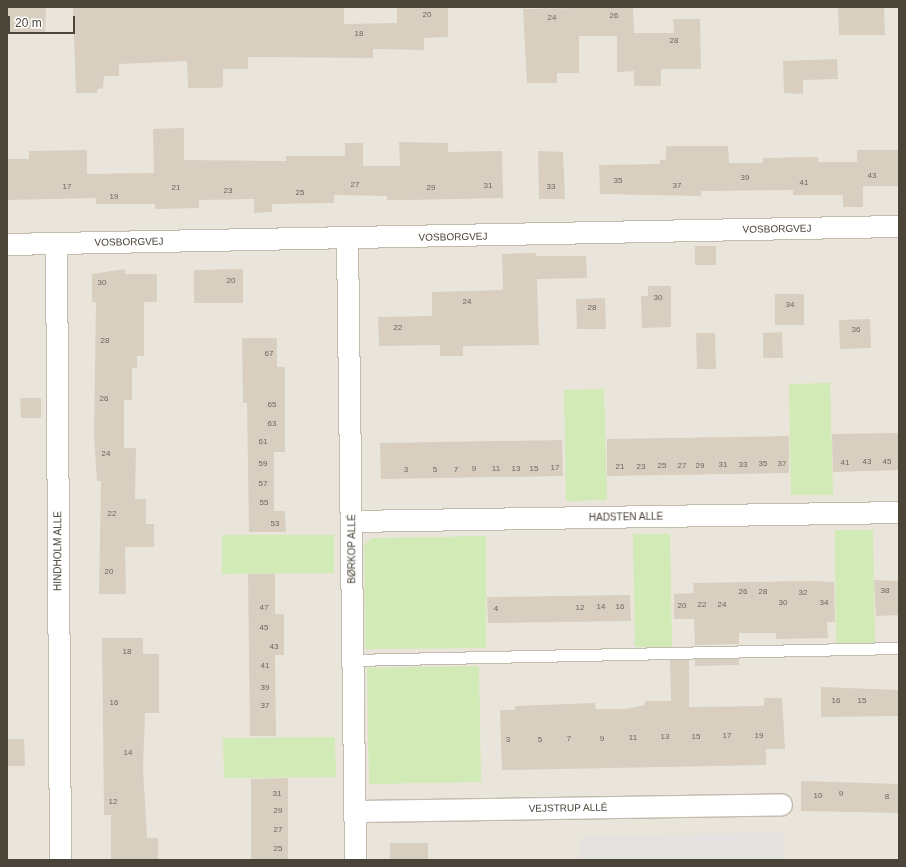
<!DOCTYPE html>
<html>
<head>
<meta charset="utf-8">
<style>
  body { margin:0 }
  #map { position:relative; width:906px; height:867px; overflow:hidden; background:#f6f3ec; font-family:Helvetica,sans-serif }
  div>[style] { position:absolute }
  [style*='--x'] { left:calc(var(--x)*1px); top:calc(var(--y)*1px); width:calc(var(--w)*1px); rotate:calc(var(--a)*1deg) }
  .residential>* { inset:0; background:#eae5da }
  .green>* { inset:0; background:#d2eab5 }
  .parking>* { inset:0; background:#e5e3e0 }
  .building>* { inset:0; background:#d8cfc1 }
  .roads { filter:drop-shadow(1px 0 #c2bbae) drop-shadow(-1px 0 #c2bbae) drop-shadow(0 1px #c2bbae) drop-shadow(0 -1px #c2bbae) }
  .service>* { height:11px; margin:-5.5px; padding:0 5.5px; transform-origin:5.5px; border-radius:5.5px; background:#fff }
  .minor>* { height:21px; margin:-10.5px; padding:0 10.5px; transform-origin:10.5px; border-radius:10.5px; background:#fff }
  span { translate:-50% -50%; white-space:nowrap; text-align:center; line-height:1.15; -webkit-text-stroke:3px #fff; paint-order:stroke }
  .number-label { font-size:8px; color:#6e675b }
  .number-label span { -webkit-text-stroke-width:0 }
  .street-label { font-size:10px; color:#4b4439 }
  .frame { position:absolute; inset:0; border:8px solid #4b4439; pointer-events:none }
  .scale { position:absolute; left:8px; top:16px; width:67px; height:18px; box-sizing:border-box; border:2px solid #4b4439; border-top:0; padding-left:5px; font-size:12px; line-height:14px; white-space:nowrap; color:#4b4439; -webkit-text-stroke:3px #fff; paint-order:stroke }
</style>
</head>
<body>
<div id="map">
  <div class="residential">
    <div style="clip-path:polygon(7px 7px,899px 7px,899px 860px,7px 860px)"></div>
  </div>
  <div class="green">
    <div style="clip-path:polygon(830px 383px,833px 495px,791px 495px,789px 384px)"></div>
    <div style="clip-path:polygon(604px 389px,607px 500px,566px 501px,564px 390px)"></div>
    <div style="clip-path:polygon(835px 530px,873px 530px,875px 643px,836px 644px)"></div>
    <div style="clip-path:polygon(633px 534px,670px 534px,672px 647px,635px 647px)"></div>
    <div style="clip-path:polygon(222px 535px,334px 535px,334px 573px,222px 574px)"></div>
    <div style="clip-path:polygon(486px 536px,486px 648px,365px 649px,364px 545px,372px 538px)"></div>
    <div style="clip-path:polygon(479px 666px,481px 782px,369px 784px,367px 668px)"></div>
    <div style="clip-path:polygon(335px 737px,336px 777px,224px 778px,223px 738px)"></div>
  </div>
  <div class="parking">
    <div style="clip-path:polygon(783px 833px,784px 860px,580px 860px,581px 835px)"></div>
  </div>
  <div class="building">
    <div style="clip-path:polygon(7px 7px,46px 7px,45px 33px,7px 33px)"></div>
    <div style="clip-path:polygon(73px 7px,344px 7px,344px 24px,397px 23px,397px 7px,448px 7px,448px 37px,424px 38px,424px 50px,373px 49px,373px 58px,248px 57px,248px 69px,223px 69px,223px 87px,218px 88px,188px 88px,187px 61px,119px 64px,119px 76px,104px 76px,103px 88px,97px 89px,97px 93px,76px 93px)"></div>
    <div style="clip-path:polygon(633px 7px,634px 33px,674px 33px,673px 19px,700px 19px,701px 69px,661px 69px,661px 86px,634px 86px,634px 71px,617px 72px,617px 36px,579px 36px,579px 73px,557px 73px,557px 83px,527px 83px,523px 9px)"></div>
    <div style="clip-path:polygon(838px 7px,884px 7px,885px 35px,839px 35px)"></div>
    <div style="clip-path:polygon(837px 59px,838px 79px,803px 80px,803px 94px,784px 93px,783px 61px)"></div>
    <div style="clip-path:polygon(184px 128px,184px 160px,286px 161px,286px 156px,345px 156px,345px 143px,363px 143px,363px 166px,400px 166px,399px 142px,448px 143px,448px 152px,502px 151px,503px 198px,409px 200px,387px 200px,387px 196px,334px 195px,334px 203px,272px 204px,272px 212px,254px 213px,254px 199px,199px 200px,199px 208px,155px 209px,155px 204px,96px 204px,96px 198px,7px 200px,7px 159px,29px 159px,29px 151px,87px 150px,87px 174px,154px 173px,153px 129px)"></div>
    <div style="clip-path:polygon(666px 146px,728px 146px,729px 163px,763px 163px,763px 158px,818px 157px,818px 162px,857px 162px,857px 150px,899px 150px,899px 186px,863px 186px,863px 207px,843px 207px,843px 195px,793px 195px,793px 190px,701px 191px,701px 196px,600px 194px,599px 165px,660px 164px,660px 160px,666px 160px)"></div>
    <div style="clip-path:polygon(538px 151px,563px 152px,565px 199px,539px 199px)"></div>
    <div style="clip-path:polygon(695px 246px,716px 246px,716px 265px,695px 265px)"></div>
    <div style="clip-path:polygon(536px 253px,536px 256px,586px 256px,587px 278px,537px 279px,539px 345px,463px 346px,463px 356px,440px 356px,440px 345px,379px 346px,378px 317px,432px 316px,432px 292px,503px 290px,502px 254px)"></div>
    <div style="clip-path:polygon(125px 269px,125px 274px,157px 274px,157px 302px,144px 302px,144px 356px,137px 356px,137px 368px,132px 368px,132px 400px,124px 400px,124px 448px,136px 448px,135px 499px,146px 499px,146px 524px,154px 524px,154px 547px,125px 547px,126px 594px,99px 594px,101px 481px,97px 481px,94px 436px,96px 302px,92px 302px,92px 274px)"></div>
    <div style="clip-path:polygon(243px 269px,243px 303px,194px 303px,194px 270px)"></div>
    <div style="clip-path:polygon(648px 286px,671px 286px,671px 327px,642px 328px,641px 296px,648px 296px)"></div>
    <div style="clip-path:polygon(775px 294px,804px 294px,804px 325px,775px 325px)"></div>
    <div style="clip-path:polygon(605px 298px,606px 329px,577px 329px,576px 299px)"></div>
    <div style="clip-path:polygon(870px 319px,871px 348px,840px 349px,839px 320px)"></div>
    <div style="clip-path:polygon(782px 332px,783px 358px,763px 358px,763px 333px)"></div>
    <div style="clip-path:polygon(696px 333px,715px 333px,716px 369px,697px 369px)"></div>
    <div style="clip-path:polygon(242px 338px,277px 338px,277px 367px,285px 367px,285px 452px,274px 452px,274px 511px,285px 511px,286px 532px,249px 532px,247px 403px,243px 403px)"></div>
    <div style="clip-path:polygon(20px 398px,41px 398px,41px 418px,21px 418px)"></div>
    <div style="clip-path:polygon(899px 433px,899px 470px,833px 472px,832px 434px)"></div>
    <div style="clip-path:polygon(789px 436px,789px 473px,607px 476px,607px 439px)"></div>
    <div style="clip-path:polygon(562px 440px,563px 476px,381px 479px,380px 443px)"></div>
    <div style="clip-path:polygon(248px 574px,275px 574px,275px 614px,284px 614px,284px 655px,275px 655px,276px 736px,250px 736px)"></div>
    <div style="clip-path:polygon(874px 580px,899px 581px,899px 615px,876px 616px)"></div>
    <div style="clip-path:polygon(815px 581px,834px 582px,835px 622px,827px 622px,828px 638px,776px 639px,776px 633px,739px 633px,739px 644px,695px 645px,694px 619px,674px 619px,674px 594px,694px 593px,693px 583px)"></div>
    <div style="clip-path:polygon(630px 595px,631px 621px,488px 623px,487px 597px)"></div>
    <div style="clip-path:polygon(102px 638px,143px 638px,143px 654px,159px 654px,159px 713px,145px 713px,143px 769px,147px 838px,158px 838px,158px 860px,111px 860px,111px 815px,104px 815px)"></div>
    <div style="clip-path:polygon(695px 659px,739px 659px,739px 665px,695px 666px)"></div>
    <div style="clip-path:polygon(670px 660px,689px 660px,689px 707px,764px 706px,764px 698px,782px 698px,785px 749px,766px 749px,766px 765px,502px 770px,500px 710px,515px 710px,515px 706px,595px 703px,596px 709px,625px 709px,645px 705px,645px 701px,671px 701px)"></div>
    <div style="clip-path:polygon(821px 687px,899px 690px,899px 716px,821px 717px)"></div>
    <div style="clip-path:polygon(7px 739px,24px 739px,25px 766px,7px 766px)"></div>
    <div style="clip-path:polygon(288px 778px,288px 860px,251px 860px,251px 779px)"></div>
    <div style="clip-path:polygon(801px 781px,899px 784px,899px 813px,801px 811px)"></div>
    <div style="clip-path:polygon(390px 843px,428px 843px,428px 860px,390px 860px)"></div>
  </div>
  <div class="roads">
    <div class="service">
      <div style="--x:352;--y:660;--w:547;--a:-1.26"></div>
    </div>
    <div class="minor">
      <div style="--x:347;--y:239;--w:621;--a:89.26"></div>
      <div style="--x:56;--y:243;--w:617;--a:89.63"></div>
      <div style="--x:7;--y:244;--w:892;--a:-1.16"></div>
      <div style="--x:352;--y:521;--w:547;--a:-0.94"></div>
      <div style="--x:355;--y:811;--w:426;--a:-0.9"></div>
    </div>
  </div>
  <div class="number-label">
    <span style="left:427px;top:15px">20</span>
    <span style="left:614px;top:16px">26</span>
    <span style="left:552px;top:18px">24</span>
    <span style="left:359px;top:34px">18</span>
    <span style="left:674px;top:41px">28</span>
    <span style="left:872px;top:176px">43</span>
    <span style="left:745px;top:178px">39</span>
    <span style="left:618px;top:181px">35</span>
    <span style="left:804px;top:183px">41</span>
    <span style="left:355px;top:185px">27</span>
    <span style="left:488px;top:186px">31</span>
    <span style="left:677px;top:186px">37</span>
    <span style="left:67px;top:187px">17</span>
    <span style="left:551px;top:187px">33</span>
    <span style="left:176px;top:188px">21</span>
    <span style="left:431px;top:188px">29</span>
    <span style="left:228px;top:191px">23</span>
    <span style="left:300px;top:193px">25</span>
    <span style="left:114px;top:197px">19</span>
    <span style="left:231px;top:281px">20</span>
    <span style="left:102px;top:283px">30</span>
    <span style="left:658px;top:298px">30</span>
    <span style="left:467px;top:302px">24</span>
    <span style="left:790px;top:305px">34</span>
    <span style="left:592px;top:308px">28</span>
    <span style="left:398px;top:328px">22</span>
    <span style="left:856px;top:330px">36</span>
    <span style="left:105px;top:341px">28</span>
    <span style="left:269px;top:354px">67</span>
    <span style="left:104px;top:399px">26</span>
    <span style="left:272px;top:405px">65</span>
    <span style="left:272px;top:424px">63</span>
    <span style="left:263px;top:442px">61</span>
    <span style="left:106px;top:454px">24</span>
    <span style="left:867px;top:462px">43</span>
    <span style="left:887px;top:462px">45</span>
    <span style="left:845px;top:463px">41</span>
    <span style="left:263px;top:464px">59</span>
    <span style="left:763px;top:464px">35</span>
    <span style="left:782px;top:464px">37</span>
    <span style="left:723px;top:465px">31</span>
    <span style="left:743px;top:465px">33</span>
    <span style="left:662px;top:466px">25</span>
    <span style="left:682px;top:466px">27</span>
    <span style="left:700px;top:466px">29</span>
    <span style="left:620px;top:467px">21</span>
    <span style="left:641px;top:467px">23</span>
    <span style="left:555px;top:468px">17</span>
    <span style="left:474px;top:469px">9</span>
    <span style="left:496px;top:469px">11</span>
    <span style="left:516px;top:469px">13</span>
    <span style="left:534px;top:469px">15</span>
    <span style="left:406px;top:470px">3</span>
    <span style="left:435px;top:470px">5</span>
    <span style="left:456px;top:470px">7</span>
    <span style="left:263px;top:484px">57</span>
    <span style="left:264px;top:503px">55</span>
    <span style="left:112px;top:514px">22</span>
    <span style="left:275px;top:524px">53</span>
    <span style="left:109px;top:572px">20</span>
    <span style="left:885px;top:591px">38</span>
    <span style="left:743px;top:592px">26</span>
    <span style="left:763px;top:592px">28</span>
    <span style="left:803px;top:593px">32</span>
    <span style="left:783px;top:603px">30</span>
    <span style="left:824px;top:603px">34</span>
    <span style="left:702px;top:605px">22</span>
    <span style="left:722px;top:605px">24</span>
    <span style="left:682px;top:606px">20</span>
    <span style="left:601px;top:607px">14</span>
    <span style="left:620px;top:607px">16</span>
    <span style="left:264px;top:608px">47</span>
    <span style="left:580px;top:608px">12</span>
    <span style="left:496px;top:609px">4</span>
    <span style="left:264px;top:628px">45</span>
    <span style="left:274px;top:647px">43</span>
    <span style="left:127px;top:652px">18</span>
    <span style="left:265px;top:666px">41</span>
    <span style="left:265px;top:688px">39</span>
    <span style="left:836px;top:701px">16</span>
    <span style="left:862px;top:701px">15</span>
    <span style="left:114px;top:703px">16</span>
    <span style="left:265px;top:706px">37</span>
    <span style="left:727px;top:736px">17</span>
    <span style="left:759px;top:736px">19</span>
    <span style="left:665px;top:737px">13</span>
    <span style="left:696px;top:737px">15</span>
    <span style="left:633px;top:738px">11</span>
    <span style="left:569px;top:739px">7</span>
    <span style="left:602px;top:739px">9</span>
    <span style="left:508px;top:740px">3</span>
    <span style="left:540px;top:740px">5</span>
    <span style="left:128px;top:753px">14</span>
    <span style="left:277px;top:794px">31</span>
    <span style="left:841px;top:794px">9</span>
    <span style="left:818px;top:796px">10</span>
    <span style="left:887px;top:797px">8</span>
    <span style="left:113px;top:802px">12</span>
    <span style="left:278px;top:811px">29</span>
    <span style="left:278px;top:830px">27</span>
    <span style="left:278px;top:849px">25</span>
  </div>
  <div class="street-label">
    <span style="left:777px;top:229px;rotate:-1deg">VOSBORGVEJ</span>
    <span style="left:453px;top:237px;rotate:-1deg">VOSBORGVEJ</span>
    <span style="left:129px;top:242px;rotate:-1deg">VOSBORGVEJ</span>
    <span style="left:626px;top:517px;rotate:-1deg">HADSTEN ALLE</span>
    <span style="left:352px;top:549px;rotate:-90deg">BØRKOP ALLÉ</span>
    <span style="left:58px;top:551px;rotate:-90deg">HINDHOLM ALLE</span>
    <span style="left:568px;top:808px;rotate:-1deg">VEJSTRUP ALLÉ</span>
  </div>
  <div class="frame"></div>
  <div class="scale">20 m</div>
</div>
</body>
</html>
